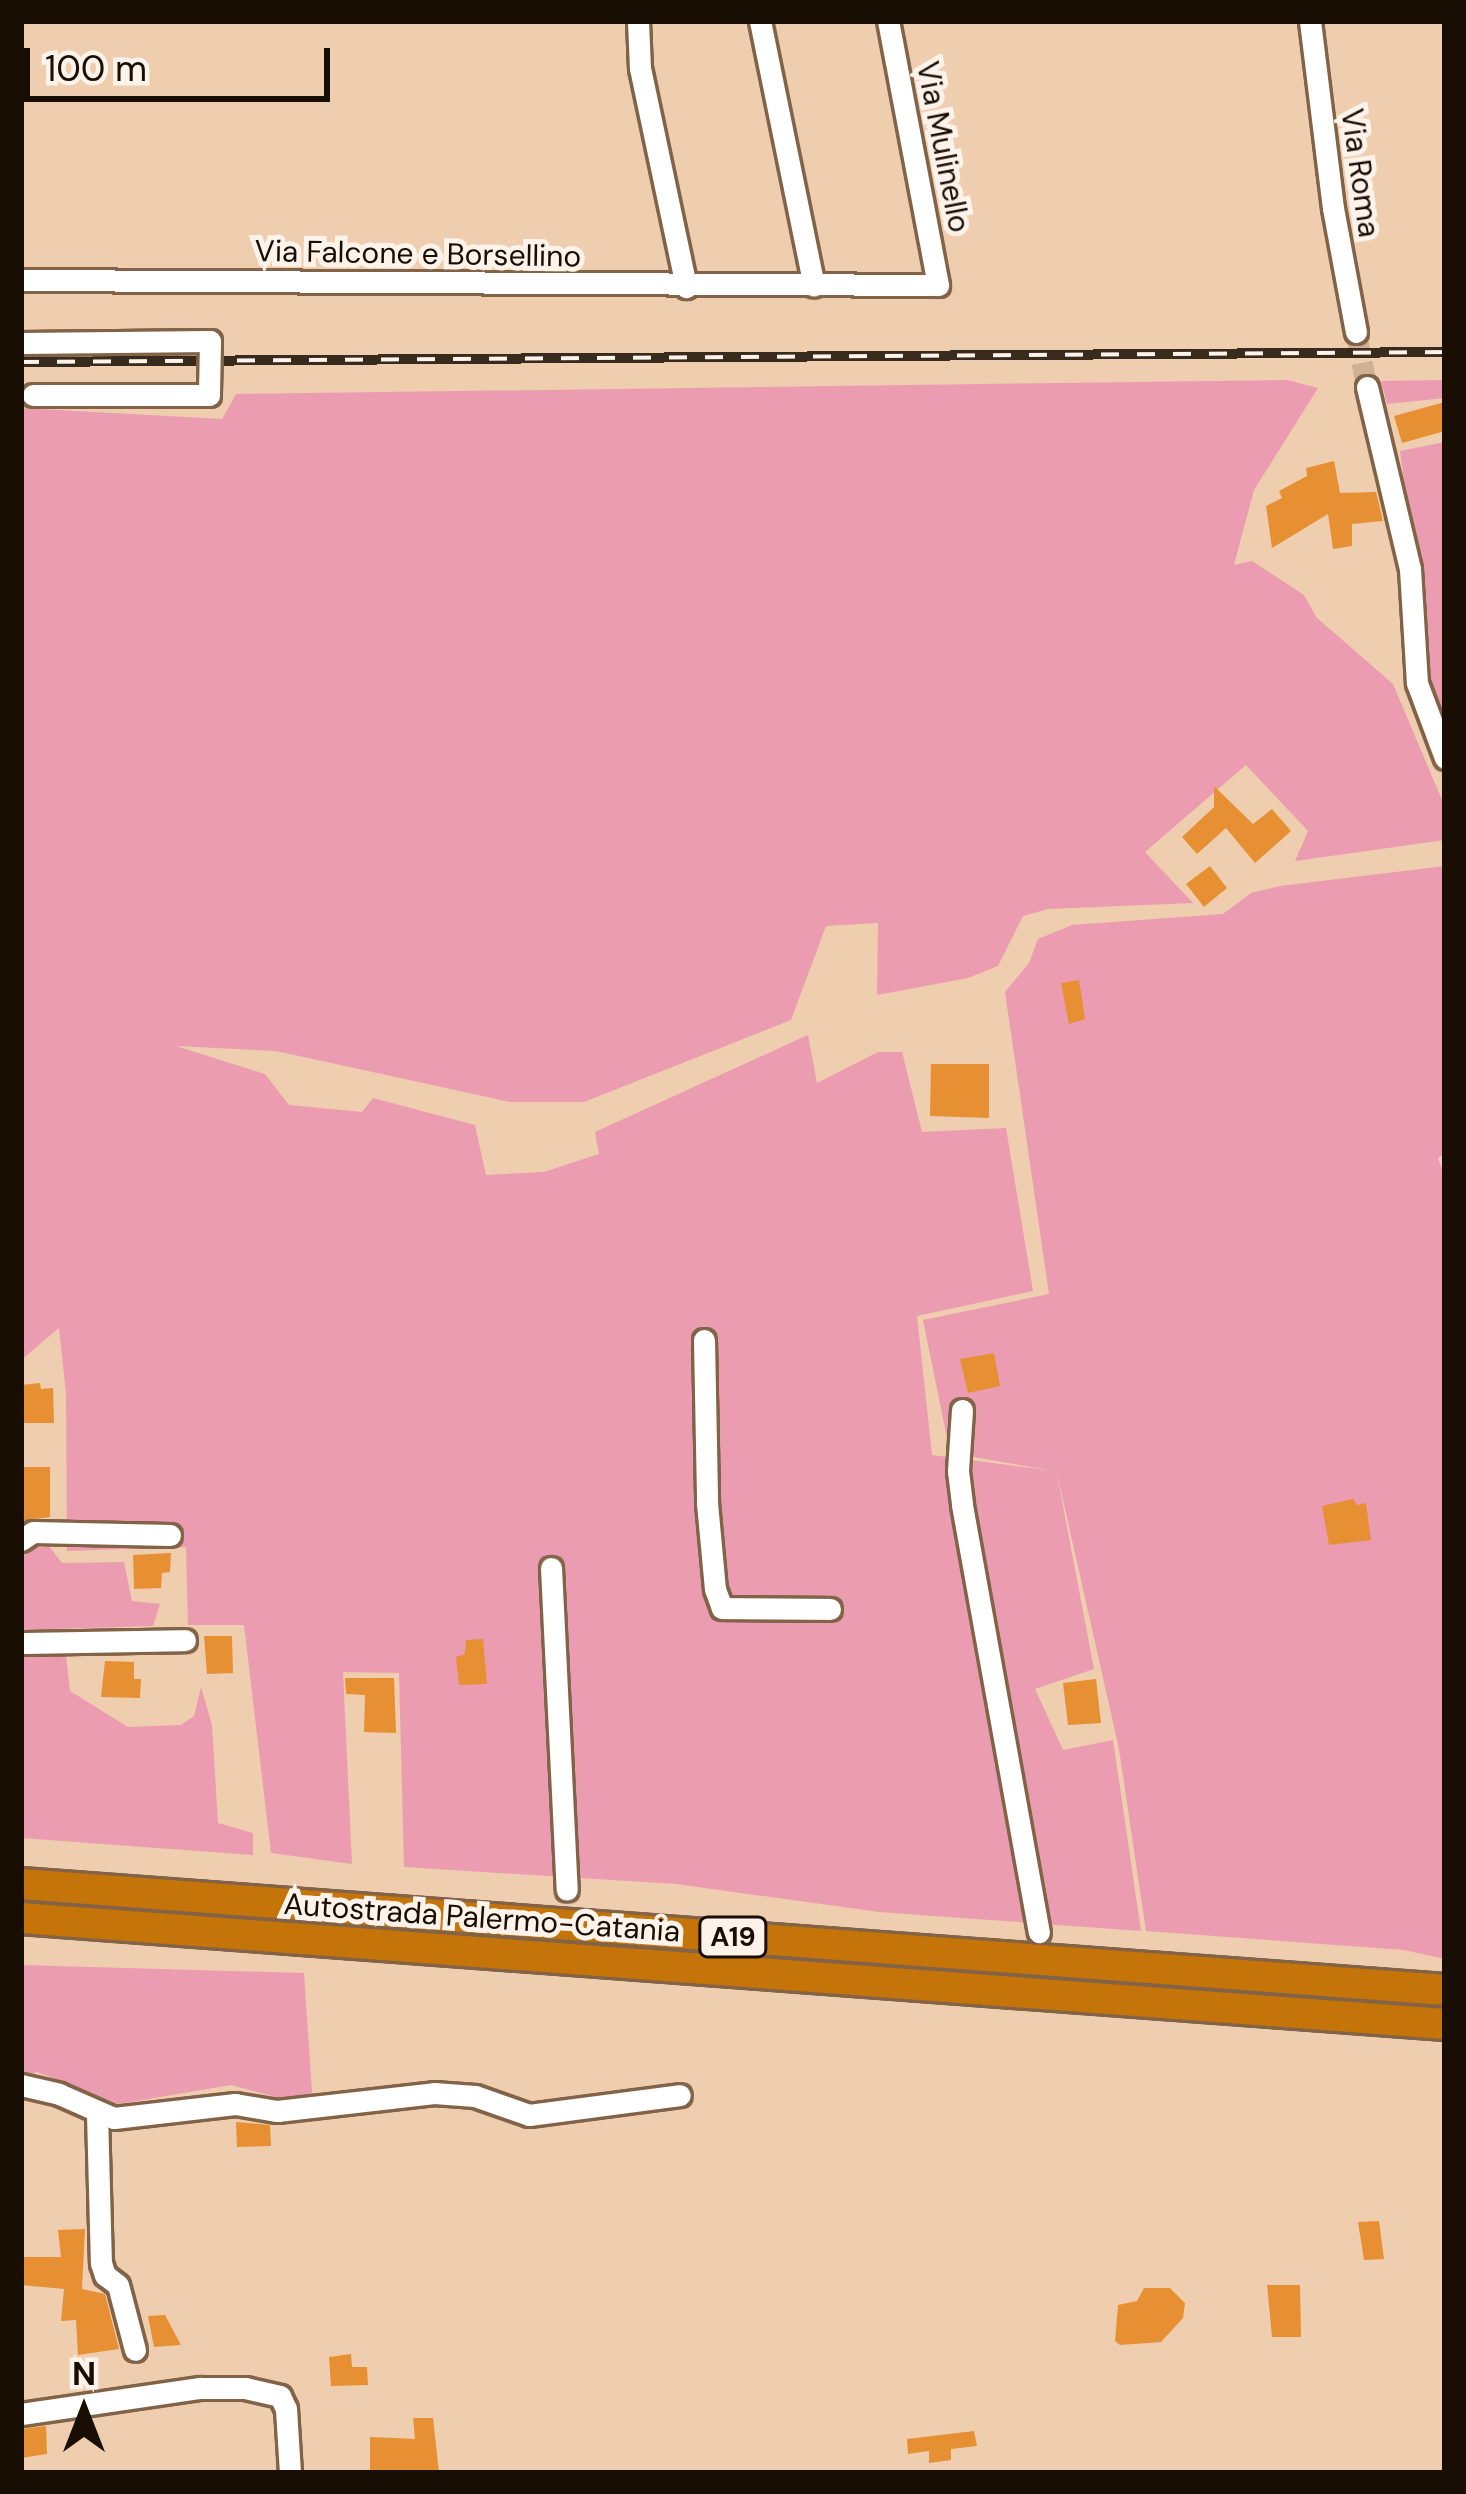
<!DOCTYPE html>
<html>
<head>
<meta charset="utf-8">
<style>
  body { margin:0 }
  #map { position:relative; width:1466px; height:2494px; overflow:hidden; background:#efcdaf; font-family:"DM Sans",sans-serif }
  div>[style] { position:absolute }
  [style*='--x'] { left:calc(var(--x)*1px); top:calc(var(--y)*1px); width:calc(var(--w)*1px); rotate:calc(var(--a)*1deg) }
  .green>* { inset:0; background:#eb9cb0 }
  .building>* { inset:0; background:#e69033 }
  .minor-tunnel>* { height:21px; margin-top:-10.5px; transform-origin:0; background:repeating-linear-gradient(90deg,#cfb095 0 21px,transparent 0 31px) }
  .roads { filter:drop-shadow(3px 0 #826348) drop-shadow(-3px 0 #826348) drop-shadow(0 3px #826348) drop-shadow(0 -3px #826348) }
  .minor>* { height:21px; margin:-10.5px; padding:0 10.5px; transform-origin:10.5px; border-radius:10.5px; background:#fff }
  .highway>* { height:30px; margin:-15px; padding:0 15px; transform-origin:15px; border-radius:15px; background:#c57409 }
  .rail>* { height:10px; margin-top:-5px; transform-origin:0; background:repeating-linear-gradient(90deg,#fef3ea 0 18px,#382a1d 0 36px); box-sizing:border-box; border-block:3px solid #382a1d }
  .bridges { filter:drop-shadow(3px 0 #826348) drop-shadow(-3px 0 #826348) drop-shadow(0 3px #826348) drop-shadow(0 -3px #826348) }
  .minor-bridge>* { height:21px; margin:-10.5px; padding:0 10.5px; transform-origin:10.5px; border-radius:10.5px; background:#fff }
  span { translate:-50% -50%; white-space:nowrap; text-align:center; line-height:1.15; -webkit-text-stroke:10px #fef3ea; paint-order:stroke }
  .shield-label span { padding:3px 9px; background:#fef3ea; border:3px solid; border-radius:9px; -webkit-text-stroke-width:0 }
  .shield-label { font-size:27px; color:#190e04; font-weight:700 }
  .street-label { font-size:30px; color:#190e04 }
  .frame { position:absolute; inset:0; border:24px solid #190e04; pointer-events:none }
  .north { position:absolute; left:24px; top:2350px; width:120px; height:120px; -webkit-text-stroke:9px #fef3ea; paint-order:stroke; rotate:0deg; font-size:33px; font-weight:700; line-height:48px; text-align:center; color:#190e04 }
  .north::after { content:''; display:block; margin:auto; width:42px; height:54px; background:#190e04; clip-path:polygon(50% 0,100% 100%,50% 72%,0 100%) }
  .scale { position:absolute; left:24px; top:48px; width:306px; height:54px; box-sizing:border-box; border:6px solid #190e04; border-top:0; padding-left:15px; font-size:36px; line-height:42px; white-space:nowrap; color:#190e04; -webkit-text-stroke:9px #fef3ea; paint-order:stroke }
</style>
</head>
<body>
<div id="map">
  <div class="green">
    <div style="clip-path:polygon(1287px 380px,1318px 388px,1254px 490px,1234px 565px,1252px 561px,1304px 595px,1317px 618px,1393px 684px,1445px 807px,1445px 840px,1295px 861px,1308px 831px,1246px 765px,1145px 852px,1193px 903px,1048px 909px,1023px 916px,998px 966px,968px 978px,877px 995px,878px 923px,826px 926px,791px 1020px,584px 1102px,510px 1102px,276px 1051px,176px 1046px,265px 1074px,289px 1105px,362px 1112px,373px 1098px,475px 1125px,486px 1175px,544px 1172px,599px 1154px,595px 1132px,808px 1035px,817px 1083px,878px 1052px,902px 1052px,922px 1132px,1006px 1128px,1033px 1291px,917px 1316px,932px 1455px,1054px 1471px,950px 1453px,923px 1320px,1049px 1294px,1005px 992px,1029px 963px,1038px 939px,1072px 925px,1223px 914px,1251px 893px,1280px 886px,1445px 866px,1445px 1153px,1438px 1158px,1445px 1178px,1445px 1959px,1404px 1950px,1146px 1931px,1119px 1749px,1056px 1469px,1094px 1669px,1035px 1689px,1063px 1750px,1113px 1740px,1141px 1931px,879px 1912px,676px 1884px,404px 1867px,399px 1673px,343px 1672px,352px 1864px,271px 1853px,244px 1625px,188px 1625px,186px 1547px,67px 1551px,66px 1394px,59px 1328px,21px 1360px,21px 408px,222px 419px,236px 394px)"></div>
    <div style="clip-path:polygon(1445px 380px,1445px 398px,1387px 404px,1381px 381px)"></div>
    <div style="clip-path:polygon(1445px 442px,1445px 720px,1429px 674px,1400px 451px)"></div>
    <div style="clip-path:polygon(49px 1546px,62px 1563px,124px 1562px,132px 1601px,160px 1604px,153px 1626px,21px 1630px,21px 1550px)"></div>
    <div style="clip-path:polygon(21px 1656px,66px 1656px,70px 1691px,128px 1727px,181px 1725px,194px 1716px,201px 1687px,212px 1725px,218px 1823px,253px 1833px,253px 1855px,21px 1838px)"></div>
    <div style="clip-path:polygon(21px 1965px,304px 1973px,313px 2107px,231px 2085px,119px 2104px,37px 2072px,21px 2077px)"></div>
  </div>
  <div class="building">
    <div style="clip-path:polygon(1445px 402px,1445px 431px,1402px 443px,1394px 416px)"></div>
    <div style="clip-path:polygon(1334px 461px,1340px 493px,1376px 492px,1383px 521px,1352px 524px,1352px 546px,1333px 549px,1328px 514px,1272px 548px,1266px 506px,1282px 498px,1279px 491px,1307px 476px,1306px 468px)"></div>
    <div style="clip-path:polygon(1214px 786px,1253px 824px,1272px 809px,1291px 831px,1255px 863px,1226px 828px,1197px 854px,1182px 837px,1214px 807px)"></div>
    <div style="clip-path:polygon(1210px 866px,1227px 888px,1204px 907px,1186px 884px)"></div>
    <div style="clip-path:polygon(1079px 980px,1085px 1019px,1069px 1024px,1061px 983px)"></div>
    <div style="clip-path:polygon(931px 1064px,989px 1064px,989px 1118px,930px 1116px)"></div>
    <div style="clip-path:polygon(994px 1353px,1000px 1386px,968px 1393px,960px 1359px)"></div>
    <div style="clip-path:polygon(40px 1383px,41px 1389px,53px 1388px,54px 1423px,21px 1423px,21px 1385px)"></div>
    <div style="clip-path:polygon(21px 1467px,50px 1467px,50px 1517px,21px 1521px)"></div>
    <div style="clip-path:polygon(1353px 1499px,1357px 1505px,1366px 1503px,1371px 1540px,1329px 1545px,1322px 1506px)"></div>
    <div style="clip-path:polygon(171px 1553px,170px 1572px,162px 1573px,161px 1588px,134px 1589px,133px 1555px)"></div>
    <div style="clip-path:polygon(204px 1636px,232px 1636px,233px 1673px,207px 1674px)"></div>
    <div style="clip-path:polygon(483px 1639px,487px 1684px,459px 1685px,456px 1657px,465px 1654px,466px 1640px)"></div>
    <div style="clip-path:polygon(105px 1661px,134px 1662px,134px 1679px,141px 1679px,140px 1698px,101px 1697px)"></div>
    <div style="clip-path:polygon(345px 1678px,394px 1678px,396px 1733px,364px 1732px,365px 1695px,346px 1694px)"></div>
    <div style="clip-path:polygon(1096px 1679px,1101px 1723px,1068px 1725px,1063px 1683px)"></div>
    <div style="clip-path:polygon(236px 2122px,270px 2125px,271px 2146px,237px 2147px)"></div>
    <div style="clip-path:polygon(1379px 2221px,1384px 2259px,1364px 2260px,1358px 2222px)"></div>
    <div style="clip-path:polygon(85px 2229px,82px 2289px,105px 2294px,119px 2349px,78px 2355px,76px 2320px,61px 2321px,64px 2289px,21px 2285px,21px 2257px,61px 2257px,58px 2230px)"></div>
    <div style="clip-path:polygon(1267px 2285px,1300px 2285px,1301px 2337px,1272px 2337px)"></div>
    <div style="clip-path:polygon(1144px 2288px,1170px 2288px,1185px 2303px,1183px 2318px,1161px 2342px,1120px 2345px,1115px 2341px,1118px 2305px,1137px 2301px)"></div>
    <div style="clip-path:polygon(165px 2315px,181px 2345px,154px 2347px,148px 2316px)"></div>
    <div style="clip-path:polygon(351px 2354px,352px 2367px,367px 2367px,368px 2385px,331px 2386px,329px 2357px)"></div>
    <div style="clip-path:polygon(413px 2418px,433px 2418px,439px 2473px,370px 2473px,370px 2437px,415px 2439px)"></div>
    <div style="clip-path:polygon(46px 2426px,47px 2454px,21px 2458px,21px 2429px)"></div>
    <div style="clip-path:polygon(974px 2431px,977px 2446px,951px 2449px,951px 2460px,929px 2463px,929px 2451px,908px 2454px,907px 2439px)"></div>
  </div>
  <div class="minor-tunnel">
    <div style="--x:1356;--y:332;--w:56;--a:78.7"></div>
  </div>
  <div class="roads">
    <div class="minor">
      <div style="--x:638;--y:21;--w:47;--a:87.6"></div>
      <div style="--x:640;--y:68;--w:224;--a:78.1"></div>
      <div style="--x:760;--y:21;--w:270;--a:78.5"></div>
      <div style="--x:1310;--y:21;--w:188;--a:83"></div>
      <div style="--x:1333;--y:208;--w:126;--a:79.5"></div>
      <div style="--x:21;--y:280;--w:917;--a:0.31"></div>
      <div style="--x:938;--y:285;--w:269;--a:-100.7"></div>
      <div style="--x:1367;--y:387;--w:187;--a:76.7"></div>
      <div style="--x:1410;--y:569;--w:114;--a:86.5"></div>
      <div style="--x:1417;--y:683;--w:80;--a:69.5"></div>
      <div style="--x:704;--y:1340;--w:163;--a:88.9"></div>
      <div style="--x:707;--y:1503;--w:86;--a:84.7"></div>
      <div style="--x:715;--y:1589;--w:20;--a:70"></div>
      <div style="--x:722;--y:1608;--w:108;--a:0.5"></div>
      <div style="--x:962;--y:1410;--w:61;--a:93.8"></div>
      <div style="--x:958;--y:1471;--w:34;--a:83"></div>
      <div style="--x:962;--y:1505;--w:434;--a:79.8"></div>
      <div style="--x:21;--y:1540;--w:14;--a:-34"></div>
      <div style="--x:33;--y:1532;--w:137;--a:1.3"></div>
      <div style="--x:551;--y:1568;--w:322;--a:87.2"></div>
      <div style="--x:21;--y:1643;--w:164;--a:-1"></div>
      <div style="--x:21;--y:2085;--w:39;--a:13"></div>
      <div style="--x:59;--y:2094;--w:60;--a:23.6"></div>
      <div style="--x:114;--y:2118;--w:122;--a:-6.6"></div>
      <div style="--x:235;--y:2104;--w:43;--a:9.5"></div>
      <div style="--x:277;--y:2111;--w:158;--a:-6.5"></div>
      <div style="--x:434;--y:2093;--w:41;--a:4.2"></div>
      <div style="--x:475;--y:2096;--w:57;--a:19.4"></div>
      <div style="--x:529;--y:2115;--w:152;--a:-7.5"></div>
      <div style="--x:97;--y:2113;--w:150;--a:88.5"></div>
      <div style="--x:101;--y:2263;--w:13;--a:72"></div>
      <div style="--x:105;--y:2275;--w:16;--a:38"></div>
      <div style="--x:118;--y:2285;--w:67;--a:75.3"></div>
      <div style="--x:21;--y:2414;--w:181;--a:-8.3"></div>
      <div style="--x:200;--y:2388;--w:45;--a:0"></div>
      <div style="--x:245;--y:2388;--w:36;--a:13"></div>
      <div style="--x:280;--y:2396;--w:14;--a:65"></div>
      <div style="--x:286;--y:2409;--w:64;--a:86.4"></div>
    </div>
    <div class="highway">
      <div style="--x:21;--y:1884;--w:1428;--a:4.26"></div>
      <div style="--x:21;--y:1918;--w:1428;--a:4.26"></div>
    </div>
  </div>
  <div class="rail">
    <div style="--x:21;--y:362;--w:1424;--a:-0.4"></div>
  </div>
  <div class="bridges">
    <div class="minor-bridge">
      <div style="--x:21;--y:343;--w:189;--a:-0.6"></div>
      <div style="--x:210;--y:341;--w:54;--a:91.1"></div>
      <div style="--x:209;--y:395;--w:176;--a:180"></div>
    </div>
  </div>
  <div class="shield-label">
    <span style="left:733px;top:1937px">A19</span>
  </div>
  <div class="street-label">
    <span style="left:943px;top:147px;rotate:79deg">Via Mulinello</span>
    <span style="left:1360px;top:173px;rotate:82deg">Via Roma</span>
    <span style="left:418px;top:254px;rotate:1deg">Via Falcone e Borsellino</span>
    <span style="left:482px;top:1918px;rotate:4deg">Autostrada Palermo-Catania</span>
  </div>
  <div class="frame"></div>
  <div class="north">N</div>
  <div class="scale">100 m</div>
</div>
</body>
</html>
